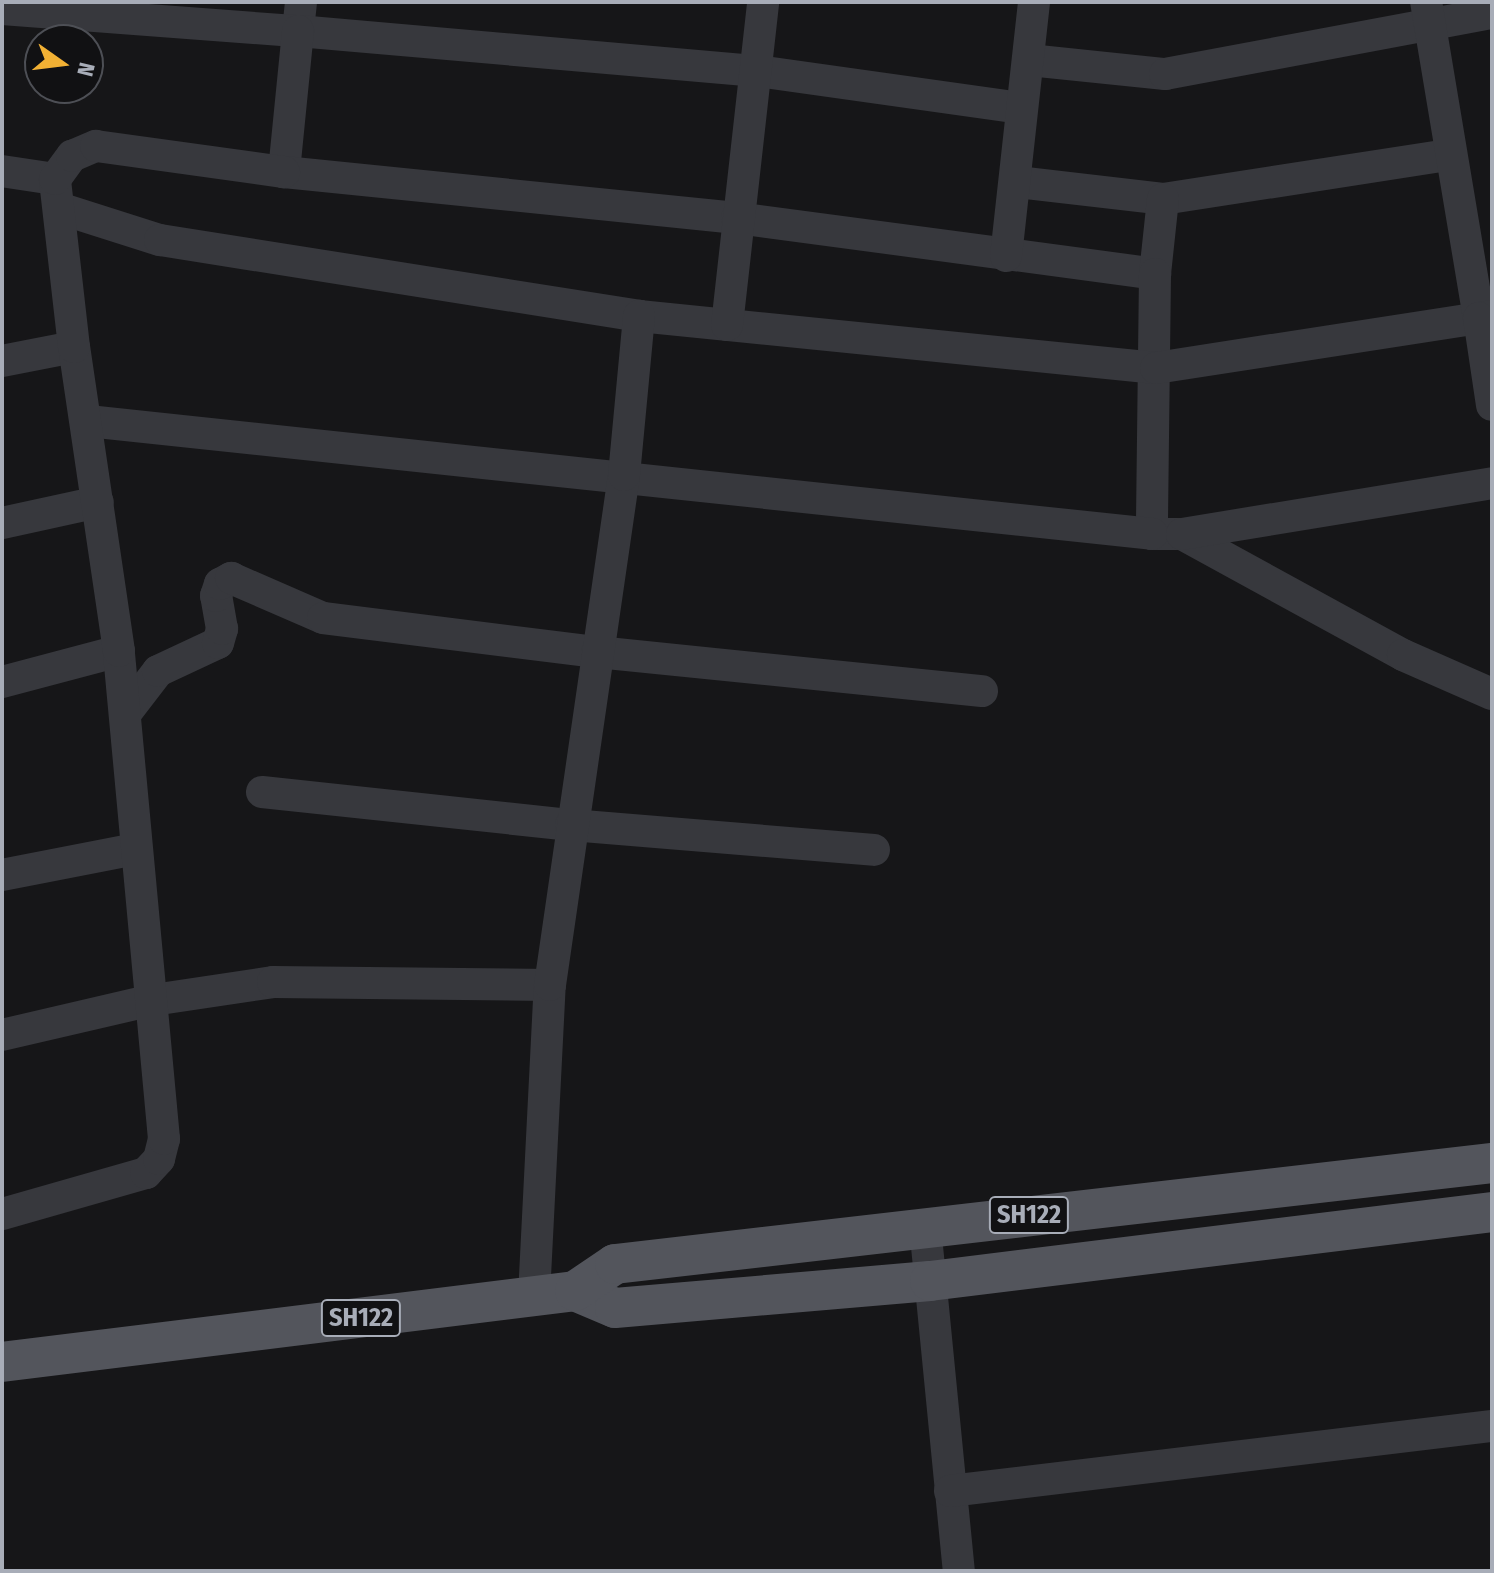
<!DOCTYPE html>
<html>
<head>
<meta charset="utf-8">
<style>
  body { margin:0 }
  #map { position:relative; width:1494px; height:1573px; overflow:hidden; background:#161618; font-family:"Fira Sans Condensed",sans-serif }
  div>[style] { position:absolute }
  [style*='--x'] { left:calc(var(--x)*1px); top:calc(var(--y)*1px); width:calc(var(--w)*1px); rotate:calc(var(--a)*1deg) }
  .minor>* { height:32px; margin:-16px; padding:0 16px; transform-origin:16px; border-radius:16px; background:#37383d }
  .major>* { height:40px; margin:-20px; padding:0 20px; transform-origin:20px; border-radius:20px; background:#53555c }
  span { translate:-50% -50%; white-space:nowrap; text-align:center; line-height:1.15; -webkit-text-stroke:6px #111113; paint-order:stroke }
  .shield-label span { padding:2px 6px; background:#111113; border:2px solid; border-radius:6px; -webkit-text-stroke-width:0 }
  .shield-label { font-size:26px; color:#a8adb8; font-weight:700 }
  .frame { position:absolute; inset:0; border:4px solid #a8adb8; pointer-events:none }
  .north { position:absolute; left:24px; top:24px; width:80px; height:80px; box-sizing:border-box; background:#111113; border:2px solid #4d4f55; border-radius:50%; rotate:104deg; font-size:22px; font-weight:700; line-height:32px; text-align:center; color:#a8adb8 }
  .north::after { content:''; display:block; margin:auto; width:28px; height:36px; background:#f2b134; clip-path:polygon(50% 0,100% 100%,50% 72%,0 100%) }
</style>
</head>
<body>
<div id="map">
  <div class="minor">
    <div style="--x:301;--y:2;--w:29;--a:96"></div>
    <div style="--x:298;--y:31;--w:461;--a:5"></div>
    <div style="--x:757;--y:71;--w:267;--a:8"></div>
    <div style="--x:2;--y:9;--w:297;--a:4.3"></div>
    <div style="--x:298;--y:31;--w:142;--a:95.7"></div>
    <div style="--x:284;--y:172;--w:455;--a:5.8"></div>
    <div style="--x:737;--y:218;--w:422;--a:7.6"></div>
    <div style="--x:1029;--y:60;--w:137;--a:5.9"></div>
    <div style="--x:1165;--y:74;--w:333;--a:-10.6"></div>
    <div style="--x:2;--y:171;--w:54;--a:8.6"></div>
    <div style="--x:1017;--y:182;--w:147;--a:6.6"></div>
    <div style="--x:1163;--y:199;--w:288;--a:-8.8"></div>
    <div style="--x:1163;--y:199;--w:75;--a:96.1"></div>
    <div style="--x:1155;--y:274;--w:260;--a:90.7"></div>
    <div style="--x:1152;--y:534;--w:30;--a:0"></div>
    <div style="--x:1182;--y:534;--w:252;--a:28.7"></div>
    <div style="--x:1403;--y:655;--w:97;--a:23.7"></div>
    <div style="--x:62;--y:209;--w:103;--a:17.6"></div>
    <div style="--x:160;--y:240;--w:485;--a:9"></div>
    <div style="--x:639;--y:316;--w:520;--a:5.74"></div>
    <div style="--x:1156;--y:368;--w:327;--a:-8.8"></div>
    <div style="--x:1479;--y:318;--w:320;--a:-99.5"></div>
    <div style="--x:1006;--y:256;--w:256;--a:-83.7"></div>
    <div style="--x:1492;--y:316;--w:13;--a:171"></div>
    <div style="--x:1479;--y:318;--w:88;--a:81.5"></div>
    <div style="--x:727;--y:325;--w:325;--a:-83.6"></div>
    <div style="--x:2;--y:361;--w:73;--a:-11"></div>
    <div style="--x:88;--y:421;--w:1070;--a:6.06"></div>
    <div style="--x:2;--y:523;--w:98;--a:-12.3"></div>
    <div style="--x:1182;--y:534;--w:314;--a:-9.3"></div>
    <div style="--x:2;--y:682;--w:121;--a:-14.8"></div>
    <div style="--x:125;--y:714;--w:54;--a:-52.5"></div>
    <div style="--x:158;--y:671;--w:66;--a:-25"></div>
    <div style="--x:218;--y:643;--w:15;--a:-74"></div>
    <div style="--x:222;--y:629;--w:34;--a:-100"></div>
    <div style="--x:216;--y:596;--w:13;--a:-72"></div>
    <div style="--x:220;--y:584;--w:13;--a:-29"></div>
    <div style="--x:231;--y:578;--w:100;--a:23.5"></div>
    <div style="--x:323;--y:618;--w:276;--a:7.1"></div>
    <div style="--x:597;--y:652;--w:387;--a:5.8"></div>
    <div style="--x:262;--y:792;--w:311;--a:6.1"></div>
    <div style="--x:571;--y:825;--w:304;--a:4.7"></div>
    <div style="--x:2;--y:875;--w:136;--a:-11"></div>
    <div style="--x:2;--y:1035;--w:155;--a:-13.1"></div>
    <div style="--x:153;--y:1000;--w:121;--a:-8.5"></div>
    <div style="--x:273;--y:982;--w:277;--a:0.6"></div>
    <div style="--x:2;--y:1214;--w:150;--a:-15.9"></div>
    <div style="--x:146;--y:1173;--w:19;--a:-47"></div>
    <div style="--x:159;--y:1159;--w:21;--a:-76"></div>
    <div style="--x:164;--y:1139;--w:490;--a:-95.3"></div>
    <div style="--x:119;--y:651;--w:307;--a:-98.4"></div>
    <div style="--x:74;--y:347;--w:169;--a:-96.5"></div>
    <div style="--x:55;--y:179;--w:29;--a:-54"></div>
    <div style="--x:72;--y:156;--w:26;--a:-23"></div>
    <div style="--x:96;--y:146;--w:190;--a:7.9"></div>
    <div style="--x:925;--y:1226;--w:347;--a:84.4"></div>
    <div style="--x:534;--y:1296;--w:311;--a:-87.1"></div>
    <div style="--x:550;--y:985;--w:515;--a:-81.74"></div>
    <div style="--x:624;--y:475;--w:160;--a:-84.6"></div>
    <div style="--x:950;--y:1491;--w:546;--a:-6.84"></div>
  </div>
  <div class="major">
    <div style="--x:575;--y:1291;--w:43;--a:23"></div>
    <div style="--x:615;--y:1308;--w:316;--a:-4.9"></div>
    <div style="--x:930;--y:1281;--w:566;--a:-7"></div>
    <div style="--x:2;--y:1362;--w:577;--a:-7.06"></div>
    <div style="--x:575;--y:1291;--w:48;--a:-34"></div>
    <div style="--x:615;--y:1264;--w:883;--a:-6.57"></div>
  </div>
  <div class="shield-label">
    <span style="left:1029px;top:1215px">SH122</span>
    <span style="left:361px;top:1318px">SH122</span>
  </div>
  <div class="frame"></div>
  <div class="north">N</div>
</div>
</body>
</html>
